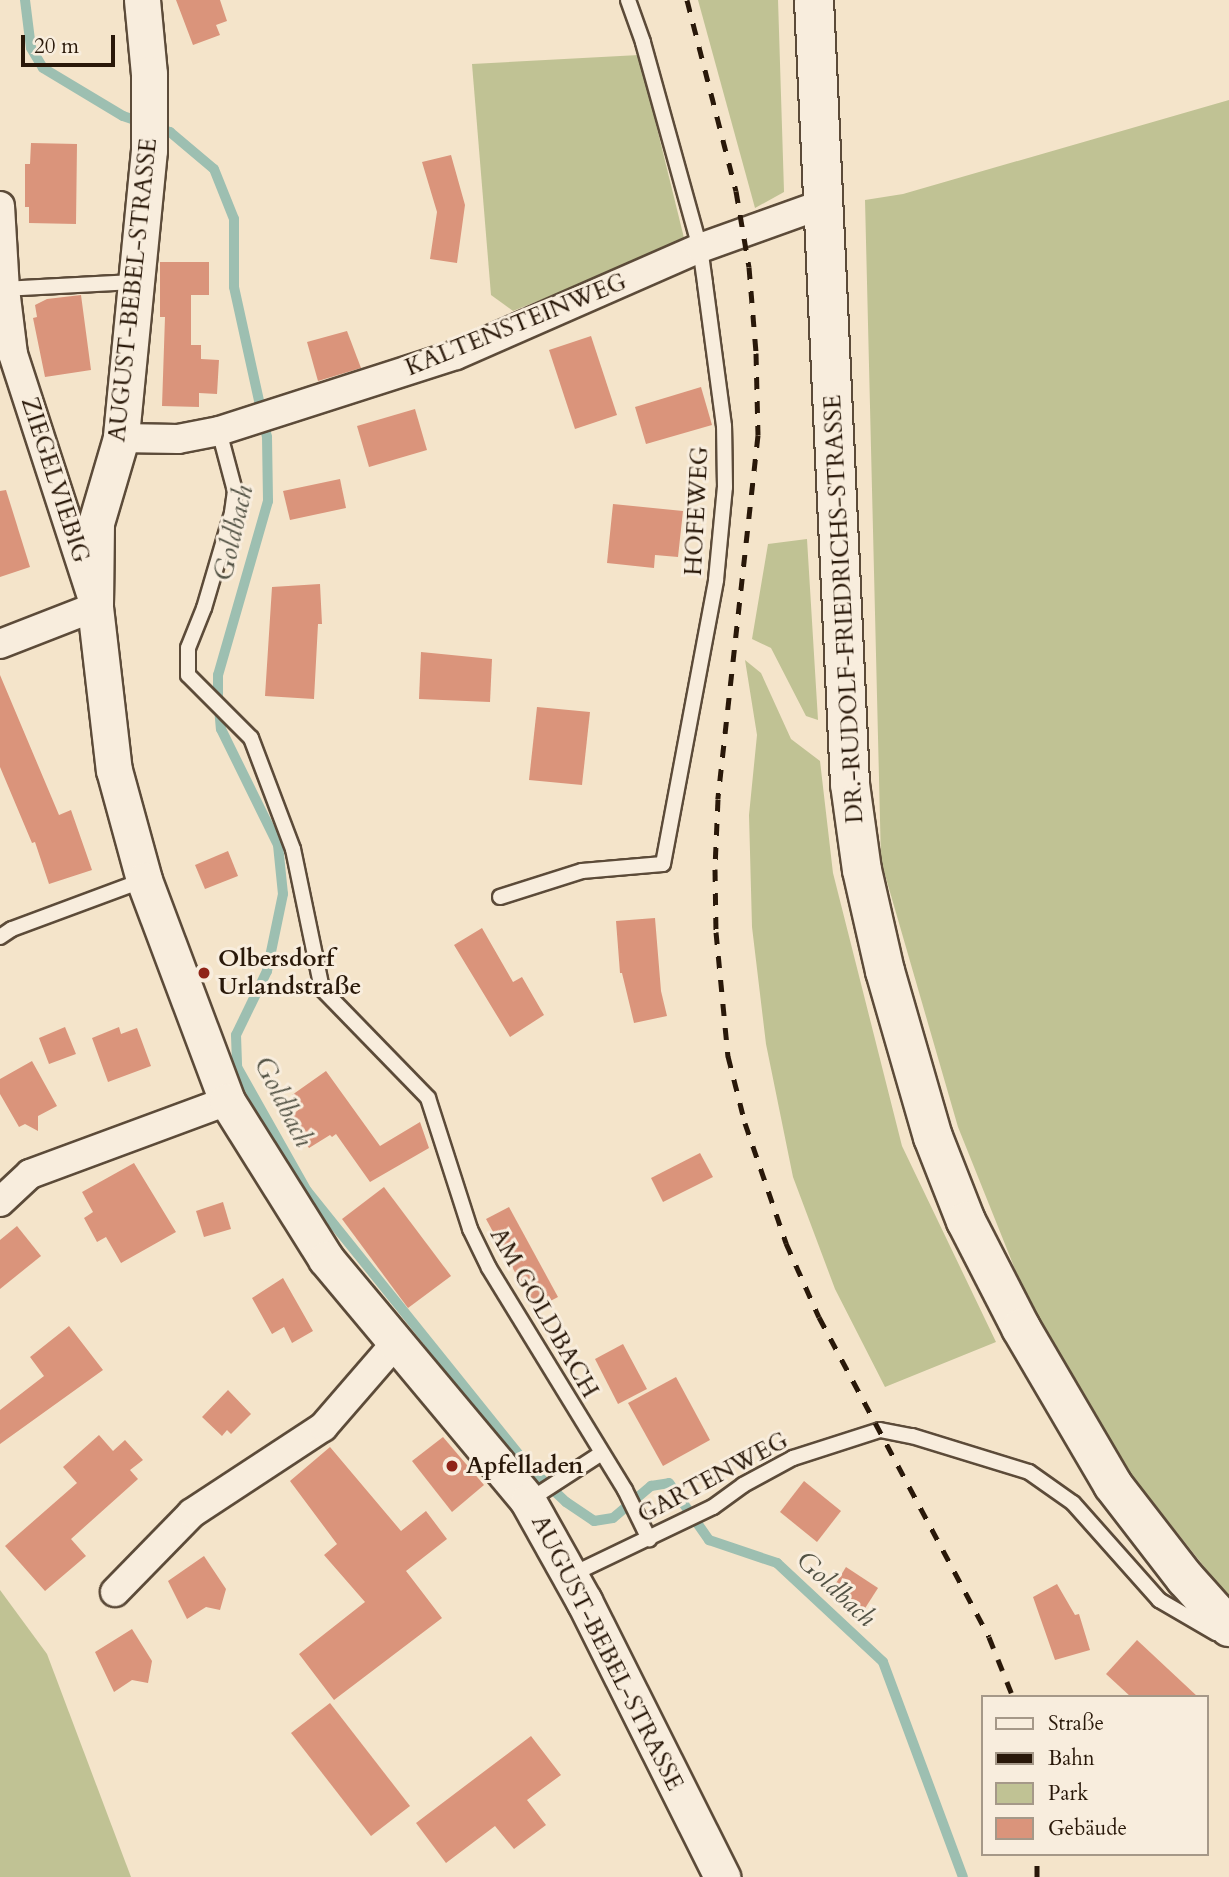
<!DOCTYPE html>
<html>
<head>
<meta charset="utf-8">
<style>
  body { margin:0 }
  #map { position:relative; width:1229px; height:1877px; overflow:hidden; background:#f4e4ca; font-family:Cardo,serif }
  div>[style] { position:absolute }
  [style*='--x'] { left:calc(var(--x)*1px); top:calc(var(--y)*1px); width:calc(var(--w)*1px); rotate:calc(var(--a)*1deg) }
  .green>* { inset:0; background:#c0c294 }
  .stream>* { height:10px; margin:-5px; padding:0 5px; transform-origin:5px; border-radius:5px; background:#9dbfb1 }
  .building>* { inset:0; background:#da947b }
  .roads { filter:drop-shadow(2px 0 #5c4b39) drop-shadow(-2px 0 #5c4b39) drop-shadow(0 2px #5c4b39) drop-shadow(0 -2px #5c4b39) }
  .service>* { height:14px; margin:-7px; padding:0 7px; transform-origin:7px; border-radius:7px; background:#f8eddd }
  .minor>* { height:28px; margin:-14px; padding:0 14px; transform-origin:14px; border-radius:14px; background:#f8eddd }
  .tertiary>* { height:35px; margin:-17.5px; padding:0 17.5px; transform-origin:17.5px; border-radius:17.5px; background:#f8eddd }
  .secondary>* { height:38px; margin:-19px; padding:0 19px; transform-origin:19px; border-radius:19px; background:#f8eddd }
  .rail>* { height:5px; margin-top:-2.5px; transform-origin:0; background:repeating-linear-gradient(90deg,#291809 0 12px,transparent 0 24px) }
  .dots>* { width:19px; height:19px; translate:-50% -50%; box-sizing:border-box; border:4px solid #f8eddd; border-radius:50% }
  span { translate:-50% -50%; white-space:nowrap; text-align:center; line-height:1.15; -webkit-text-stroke:6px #f8eddd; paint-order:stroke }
  .street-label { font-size:24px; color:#291809 }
  .poi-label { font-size:24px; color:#291809; font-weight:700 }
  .left { translate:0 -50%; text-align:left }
  .water-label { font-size:26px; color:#525244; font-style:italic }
  .legend { position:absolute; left:981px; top:1695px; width:228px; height:161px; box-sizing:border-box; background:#f8eddd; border:2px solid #a59888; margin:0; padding:9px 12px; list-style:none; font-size:21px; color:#291809 }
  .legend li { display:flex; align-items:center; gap:14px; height:35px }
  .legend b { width:35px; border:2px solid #a59888 }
  .scale { position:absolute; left:21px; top:35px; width:94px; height:32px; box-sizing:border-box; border:4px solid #291809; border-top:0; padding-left:9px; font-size:21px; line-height:24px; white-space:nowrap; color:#291809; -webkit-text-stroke:5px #f8eddd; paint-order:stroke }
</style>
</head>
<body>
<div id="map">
  <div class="green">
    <div style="clip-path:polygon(698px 0,778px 0,784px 192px,755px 208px)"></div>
    <div style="clip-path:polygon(639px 55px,685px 242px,513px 311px,491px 295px,472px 64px)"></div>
    <div style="clip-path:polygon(1229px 100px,1229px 1598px,1130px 1473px,1039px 1329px,958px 1127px,881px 861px,865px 200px,903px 194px)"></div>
    <div style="clip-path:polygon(807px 539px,818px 720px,806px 716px,771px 648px,752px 639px,768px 544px)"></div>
    <div style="clip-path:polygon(745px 660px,761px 673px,791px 739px,820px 761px,833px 873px,902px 1146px,996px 1342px,885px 1387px,835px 1289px,793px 1177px,766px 1044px,752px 927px,749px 815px,757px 735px)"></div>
    <div style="clip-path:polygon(0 1590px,47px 1654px,131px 1877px,0 1877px)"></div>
  </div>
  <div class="stream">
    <div style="--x:25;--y:0;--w:48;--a:82.9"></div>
    <div style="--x:31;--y:48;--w:23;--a:59"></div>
    <div style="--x:43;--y:68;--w:93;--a:31"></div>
    <div style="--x:123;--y:116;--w:50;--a:18.8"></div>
    <div style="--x:170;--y:132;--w:57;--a:40.1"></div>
    <div style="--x:214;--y:169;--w:54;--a:68.2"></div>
    <div style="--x:234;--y:219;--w:68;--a:90"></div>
    <div style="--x:234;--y:287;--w:154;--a:77.6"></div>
    <div style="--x:267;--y:437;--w:64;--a:89.1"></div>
    <div style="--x:268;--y:501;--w:181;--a:106"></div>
    <div style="--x:218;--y:675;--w:21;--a:90"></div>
    <div style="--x:218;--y:696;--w:33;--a:85"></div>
    <div style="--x:221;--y:729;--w:129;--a:63.8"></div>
    <div style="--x:278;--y:845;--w:49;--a:84.2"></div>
    <div style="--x:283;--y:894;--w:79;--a:101.7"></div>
    <div style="--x:267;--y:971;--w:71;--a:115.8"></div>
    <div style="--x:236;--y:1035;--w:32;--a:88"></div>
    <div style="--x:237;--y:1067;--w:142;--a:60.6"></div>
    <div style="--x:307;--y:1191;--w:354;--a:51.2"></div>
    <div style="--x:529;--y:1467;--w:51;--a:43.4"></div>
    <div style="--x:566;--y:1502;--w:34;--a:34"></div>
    <div style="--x:594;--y:1521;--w:19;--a:-9"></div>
    <div style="--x:613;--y:1518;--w:50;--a:-40.1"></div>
    <div style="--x:651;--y:1486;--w:18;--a:-9"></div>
    <div style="--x:669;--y:1483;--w:70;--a:54.9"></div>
    <div style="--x:709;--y:1540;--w:72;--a:18.7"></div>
    <div style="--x:777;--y:1563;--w:145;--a:43"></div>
    <div style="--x:883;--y:1662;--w:229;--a:69.6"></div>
  </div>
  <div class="building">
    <div style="clip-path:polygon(176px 0,220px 0,227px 21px,216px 25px,220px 35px,193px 45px)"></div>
    <div style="clip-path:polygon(31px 143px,77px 144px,76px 224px,29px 223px,29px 207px,25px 207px,25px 164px,30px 164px)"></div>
    <div style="clip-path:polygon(451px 155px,465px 205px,457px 263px,430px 259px,437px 212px,422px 162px)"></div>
    <div style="clip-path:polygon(160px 262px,209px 262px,209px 295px,191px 295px,191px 345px,201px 345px,201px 359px,219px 360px,217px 394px,199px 393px,199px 407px,162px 406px,165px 317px,160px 317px)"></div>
    <div style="clip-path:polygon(81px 295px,91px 370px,45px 377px,33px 318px,37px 317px,35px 305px,47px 299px)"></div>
    <div style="clip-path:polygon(347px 331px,361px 368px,318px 381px,307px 342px)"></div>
    <div style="clip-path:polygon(591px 336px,617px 415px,575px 429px,549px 350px)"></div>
    <div style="clip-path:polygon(701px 387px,712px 425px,646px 444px,635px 407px)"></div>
    <div style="clip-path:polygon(415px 409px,427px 450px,369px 467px,357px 426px)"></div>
    <div style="clip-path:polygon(340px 479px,346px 508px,290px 520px,283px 491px)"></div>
    <div style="clip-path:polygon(6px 490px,30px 567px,0 577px,0 491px)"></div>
    <div style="clip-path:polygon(613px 504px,683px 511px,678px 557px,655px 555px,654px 568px,607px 563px)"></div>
    <div style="clip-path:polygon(320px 584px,322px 624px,318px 624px,314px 699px,265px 696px,272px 587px)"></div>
    <div style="clip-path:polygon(421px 652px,492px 659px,490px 702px,419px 699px)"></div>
    <div style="clip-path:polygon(0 675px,59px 815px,71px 810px,92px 870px,49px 884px,35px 842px,32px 843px,0 767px)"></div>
    <div style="clip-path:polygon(537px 707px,590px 712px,582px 785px,529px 780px)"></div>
    <div style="clip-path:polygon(228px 851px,238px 876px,205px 889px,195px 865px)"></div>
    <div style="clip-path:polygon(655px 918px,661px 991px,667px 1016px,634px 1023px,622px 973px,620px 973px,616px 921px)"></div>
    <div style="clip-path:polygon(482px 928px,513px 982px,522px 977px,544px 1015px,510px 1037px,454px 945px)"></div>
    <div style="clip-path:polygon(65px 1027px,76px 1054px,49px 1064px,39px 1038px)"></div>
    <div style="clip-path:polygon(119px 1027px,121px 1034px,137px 1028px,151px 1066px,108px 1082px,92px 1038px)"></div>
    <div style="clip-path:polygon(32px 1061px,57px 1106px,38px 1116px,38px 1131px,25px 1124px,19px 1127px,0 1094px,0 1079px)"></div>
    <div style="clip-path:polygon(326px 1071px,380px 1146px,420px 1122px,429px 1148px,370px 1182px,336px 1134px,332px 1137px,330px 1135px,309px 1148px,288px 1118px,301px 1108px,292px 1095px)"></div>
    <div style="clip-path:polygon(700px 1153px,713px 1177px,663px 1202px,651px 1178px)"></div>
    <div style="clip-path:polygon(134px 1163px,176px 1232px,121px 1263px,106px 1237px,97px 1242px,84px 1218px,93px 1212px,82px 1192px)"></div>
    <div style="clip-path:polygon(384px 1187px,451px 1276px,408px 1308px,342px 1219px)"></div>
    <div style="clip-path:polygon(223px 1202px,231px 1229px,204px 1237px,196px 1211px)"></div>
    <div style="clip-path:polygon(509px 1207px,558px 1297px,535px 1309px,486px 1219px)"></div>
    <div style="clip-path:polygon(17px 1226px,41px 1256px,0 1289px,0 1240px)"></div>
    <div style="clip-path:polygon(283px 1278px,313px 1331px,292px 1343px,284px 1327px,272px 1334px,252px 1298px)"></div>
    <div style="clip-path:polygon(69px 1326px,103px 1370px,0 1444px,0 1410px,44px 1376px,30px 1357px)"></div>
    <div style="clip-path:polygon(623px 1344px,647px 1389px,618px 1404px,595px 1359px)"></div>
    <div style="clip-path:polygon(676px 1377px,710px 1440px,663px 1466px,628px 1403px)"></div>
    <div style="clip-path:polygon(228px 1390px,251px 1414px,231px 1434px,227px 1430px,222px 1436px,202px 1417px)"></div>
    <div style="clip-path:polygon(99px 1435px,113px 1451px,125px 1440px,143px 1460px,130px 1470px,138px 1479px,71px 1539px,86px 1556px,45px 1591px,5px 1546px,77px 1483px,63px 1467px)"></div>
    <div style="clip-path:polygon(443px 1437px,484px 1485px,452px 1512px,412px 1461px)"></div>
    <div style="clip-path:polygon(330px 1447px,401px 1531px,426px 1511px,447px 1539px,406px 1571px,442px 1618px,334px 1700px,299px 1654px,365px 1602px,324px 1555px,337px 1544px,290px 1481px)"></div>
    <div style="clip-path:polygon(804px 1481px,841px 1511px,817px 1542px,780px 1512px)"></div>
    <div style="clip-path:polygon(204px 1556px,226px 1589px,220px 1610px,206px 1607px,187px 1619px,168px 1581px)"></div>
    <div style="clip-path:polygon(846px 1567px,878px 1588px,862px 1613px,830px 1593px)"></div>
    <div style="clip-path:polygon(1057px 1584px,1075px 1615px,1079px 1614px,1090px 1650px,1055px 1660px,1033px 1597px)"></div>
    <div style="clip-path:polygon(132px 1629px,152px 1661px,148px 1683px,132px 1680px,114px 1692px,95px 1652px)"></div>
    <div style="clip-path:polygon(1137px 1640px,1198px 1697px,1131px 1697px,1106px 1674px)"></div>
    <div style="clip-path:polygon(330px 1703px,410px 1806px,371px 1836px,291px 1733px)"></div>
    <div style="clip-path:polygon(531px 1736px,561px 1775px,527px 1800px,546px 1825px,514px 1849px,495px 1826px,446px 1863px,416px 1823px)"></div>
  </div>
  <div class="roads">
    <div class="service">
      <div style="--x:5;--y:289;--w:131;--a:-3.1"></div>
      <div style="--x:219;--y:431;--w:62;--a:75.1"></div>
      <div style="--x:235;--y:491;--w:22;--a:98"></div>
      <div style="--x:232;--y:513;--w:99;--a:106.4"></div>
      <div style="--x:204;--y:608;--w:43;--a:111.8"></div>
      <div style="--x:188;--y:648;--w:27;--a:90"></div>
      <div style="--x:188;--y:675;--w:89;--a:45"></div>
      <div style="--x:251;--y:738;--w:119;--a:69.3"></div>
      <div style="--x:293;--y:849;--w:143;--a:78.3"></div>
      <div style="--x:322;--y:989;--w:152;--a:45.8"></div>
      <div style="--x:428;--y:1098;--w:138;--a:72.2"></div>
      <div style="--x:470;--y:1229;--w:43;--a:64"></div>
      <div style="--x:489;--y:1268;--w:260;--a:58.5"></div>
      <div style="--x:625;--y:1490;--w:55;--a:63.9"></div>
      <div style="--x:500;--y:897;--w:86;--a:-17.6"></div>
      <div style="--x:582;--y:871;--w:81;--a:-4.9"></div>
      <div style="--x:663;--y:864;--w:289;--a:-79.4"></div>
      <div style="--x:716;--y:580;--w:93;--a:-84.5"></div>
      <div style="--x:725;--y:487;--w:61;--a:-90.9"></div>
      <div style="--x:724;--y:426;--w:144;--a:-97.6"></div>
      <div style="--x:705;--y:283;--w:35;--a:-98"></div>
      <div style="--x:700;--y:248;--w:214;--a:-105.5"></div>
      <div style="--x:643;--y:42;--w:45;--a:-109.7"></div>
      <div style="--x:0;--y:937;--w:14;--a:-34"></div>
      <div style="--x:12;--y:929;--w:141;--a:-20.4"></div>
      <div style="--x:528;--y:1501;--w:86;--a:-33.1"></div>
      <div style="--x:571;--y:1575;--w:157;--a:-25.6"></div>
      <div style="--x:713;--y:1507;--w:37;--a:-36"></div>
      <div style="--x:743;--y:1485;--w:57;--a:-28.4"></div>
      <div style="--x:793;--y:1458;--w:91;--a:-17.8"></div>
      <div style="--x:880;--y:1430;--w:33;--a:11"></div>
      <div style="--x:912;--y:1436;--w:122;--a:17.1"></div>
      <div style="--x:1029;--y:1472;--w:54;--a:35.2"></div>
      <div style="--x:1073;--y:1503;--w:130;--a:48.4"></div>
      <div style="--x:1159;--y:1600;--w:66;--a:30.1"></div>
    </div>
    <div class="minor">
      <div style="--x:0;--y:206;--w:83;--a:86.6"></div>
      <div style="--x:5;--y:289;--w:65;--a:83"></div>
      <div style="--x:13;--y:354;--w:266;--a:72"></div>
      <div style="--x:95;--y:607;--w:102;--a:158.7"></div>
      <div style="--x:121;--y:438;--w:57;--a:1"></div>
      <div style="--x:178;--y:439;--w:42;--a:-11"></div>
      <div style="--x:219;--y:431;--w:249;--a:-17.8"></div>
      <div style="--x:456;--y:355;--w:266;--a:-23.7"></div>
      <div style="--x:700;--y:248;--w:131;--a:-19.7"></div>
      <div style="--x:0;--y:1202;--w:41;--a:-43"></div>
      <div style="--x:30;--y:1174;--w:210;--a:-20.3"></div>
      <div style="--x:115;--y:1592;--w:110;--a:-45.7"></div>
      <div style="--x:192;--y:1513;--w:157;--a:-33.3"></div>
      <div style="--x:323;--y:1427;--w:110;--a:-49.1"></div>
    </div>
    <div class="tertiary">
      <div style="--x:142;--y:0;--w:74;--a:84.6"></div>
      <div style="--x:149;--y:74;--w:76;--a:90"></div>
      <div style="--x:149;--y:150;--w:289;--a:95.6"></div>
      <div style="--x:121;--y:438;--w:89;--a:106.4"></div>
      <div style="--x:96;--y:523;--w:84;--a:90.7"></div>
      <div style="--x:95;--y:607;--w:164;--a:83.4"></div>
      <div style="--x:114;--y:770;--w:114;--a:74.7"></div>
      <div style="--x:144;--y:880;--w:236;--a:69.4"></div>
      <div style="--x:227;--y:1101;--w:186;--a:57.9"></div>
      <div style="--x:326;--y:1259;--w:315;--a:50.1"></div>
      <div style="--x:528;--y:1501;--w:115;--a:60.8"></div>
      <div style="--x:584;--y:1601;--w:309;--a:63.4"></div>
    </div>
    <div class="secondary">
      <div style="--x:814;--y:0;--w:785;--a:87.37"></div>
      <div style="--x:850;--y:784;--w:87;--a:82.1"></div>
      <div style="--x:862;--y:870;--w:104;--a:77.2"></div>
      <div style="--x:885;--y:971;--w:173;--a:73.9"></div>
      <div style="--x:933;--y:1137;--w:90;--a:68.6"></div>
      <div style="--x:966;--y:1221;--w:120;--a:62.8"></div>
      <div style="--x:1021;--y:1328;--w:182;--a:59.6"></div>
      <div style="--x:1113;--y:1485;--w:118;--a:52.3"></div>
      <div style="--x:1185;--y:1578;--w:66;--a:48.1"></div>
    </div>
  </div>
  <div class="rail">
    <div style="--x:687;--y:0;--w:197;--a:75.6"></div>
    <div style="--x:736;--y:191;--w:77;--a:80.3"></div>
    <div style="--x:749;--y:267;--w:86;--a:85.3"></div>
    <div style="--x:756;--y:353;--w:82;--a:88.6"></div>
    <div style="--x:758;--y:435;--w:366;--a:96.3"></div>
    <div style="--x:718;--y:799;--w:70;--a:92.5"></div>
    <div style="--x:715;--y:869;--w:63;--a:89.1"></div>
    <div style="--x:716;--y:932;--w:125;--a:84.5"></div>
    <div style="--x:728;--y:1056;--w:69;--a:75.8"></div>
    <div style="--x:745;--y:1123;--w:127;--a:71.1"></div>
    <div style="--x:786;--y:1243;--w:81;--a:66"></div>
    <div style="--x:819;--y:1317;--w:362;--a:62"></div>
    <div style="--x:989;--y:1637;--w:65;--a:68.2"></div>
    <div style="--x:1037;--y:1877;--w:23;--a:-90"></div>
  </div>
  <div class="dots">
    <div style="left:204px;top:973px;background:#8f2418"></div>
    <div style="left:452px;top:1466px;background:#8f2418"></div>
  </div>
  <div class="street-label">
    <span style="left:133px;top:290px;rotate:-84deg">AUGUST-BEBEL-STRASSE</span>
    <span style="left:516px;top:325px;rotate:-22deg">KALTENSTEINWEG</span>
    <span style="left:55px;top:480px;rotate:72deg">ZIEGELVIEBIG</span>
    <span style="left:697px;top:511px;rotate:-87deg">HOFEWEG</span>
    <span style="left:844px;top:609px;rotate:-93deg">DR.-RUDOLF-FRIEDRICHS-STRASSE</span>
    <span style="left:544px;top:1313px;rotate:60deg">AM GOLDBACH</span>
    <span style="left:713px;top:1478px;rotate:-28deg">GARTENWEG</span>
    <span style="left:607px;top:1653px;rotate:63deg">AUGUST-BEBEL-STRASSE</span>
  </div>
  <div class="poi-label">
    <span class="left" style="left:218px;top:973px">Olbersdorf<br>Urlandstraße</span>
    <span class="left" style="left:466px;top:1466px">Apfelladen</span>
  </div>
  <div class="water-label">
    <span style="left:234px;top:533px;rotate:-77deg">Goldbach</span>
    <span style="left:283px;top:1102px;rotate:63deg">Goldbach</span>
    <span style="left:836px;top:1589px;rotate:43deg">Goldbach</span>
  </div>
  <ul class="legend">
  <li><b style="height:9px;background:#f8eddd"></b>Straße</li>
  <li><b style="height:9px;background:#291809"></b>Bahn</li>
  <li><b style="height:19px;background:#c0c294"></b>Park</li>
  <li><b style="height:19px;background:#da947b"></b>Gebäude</li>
  </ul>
  <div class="scale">20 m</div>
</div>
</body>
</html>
